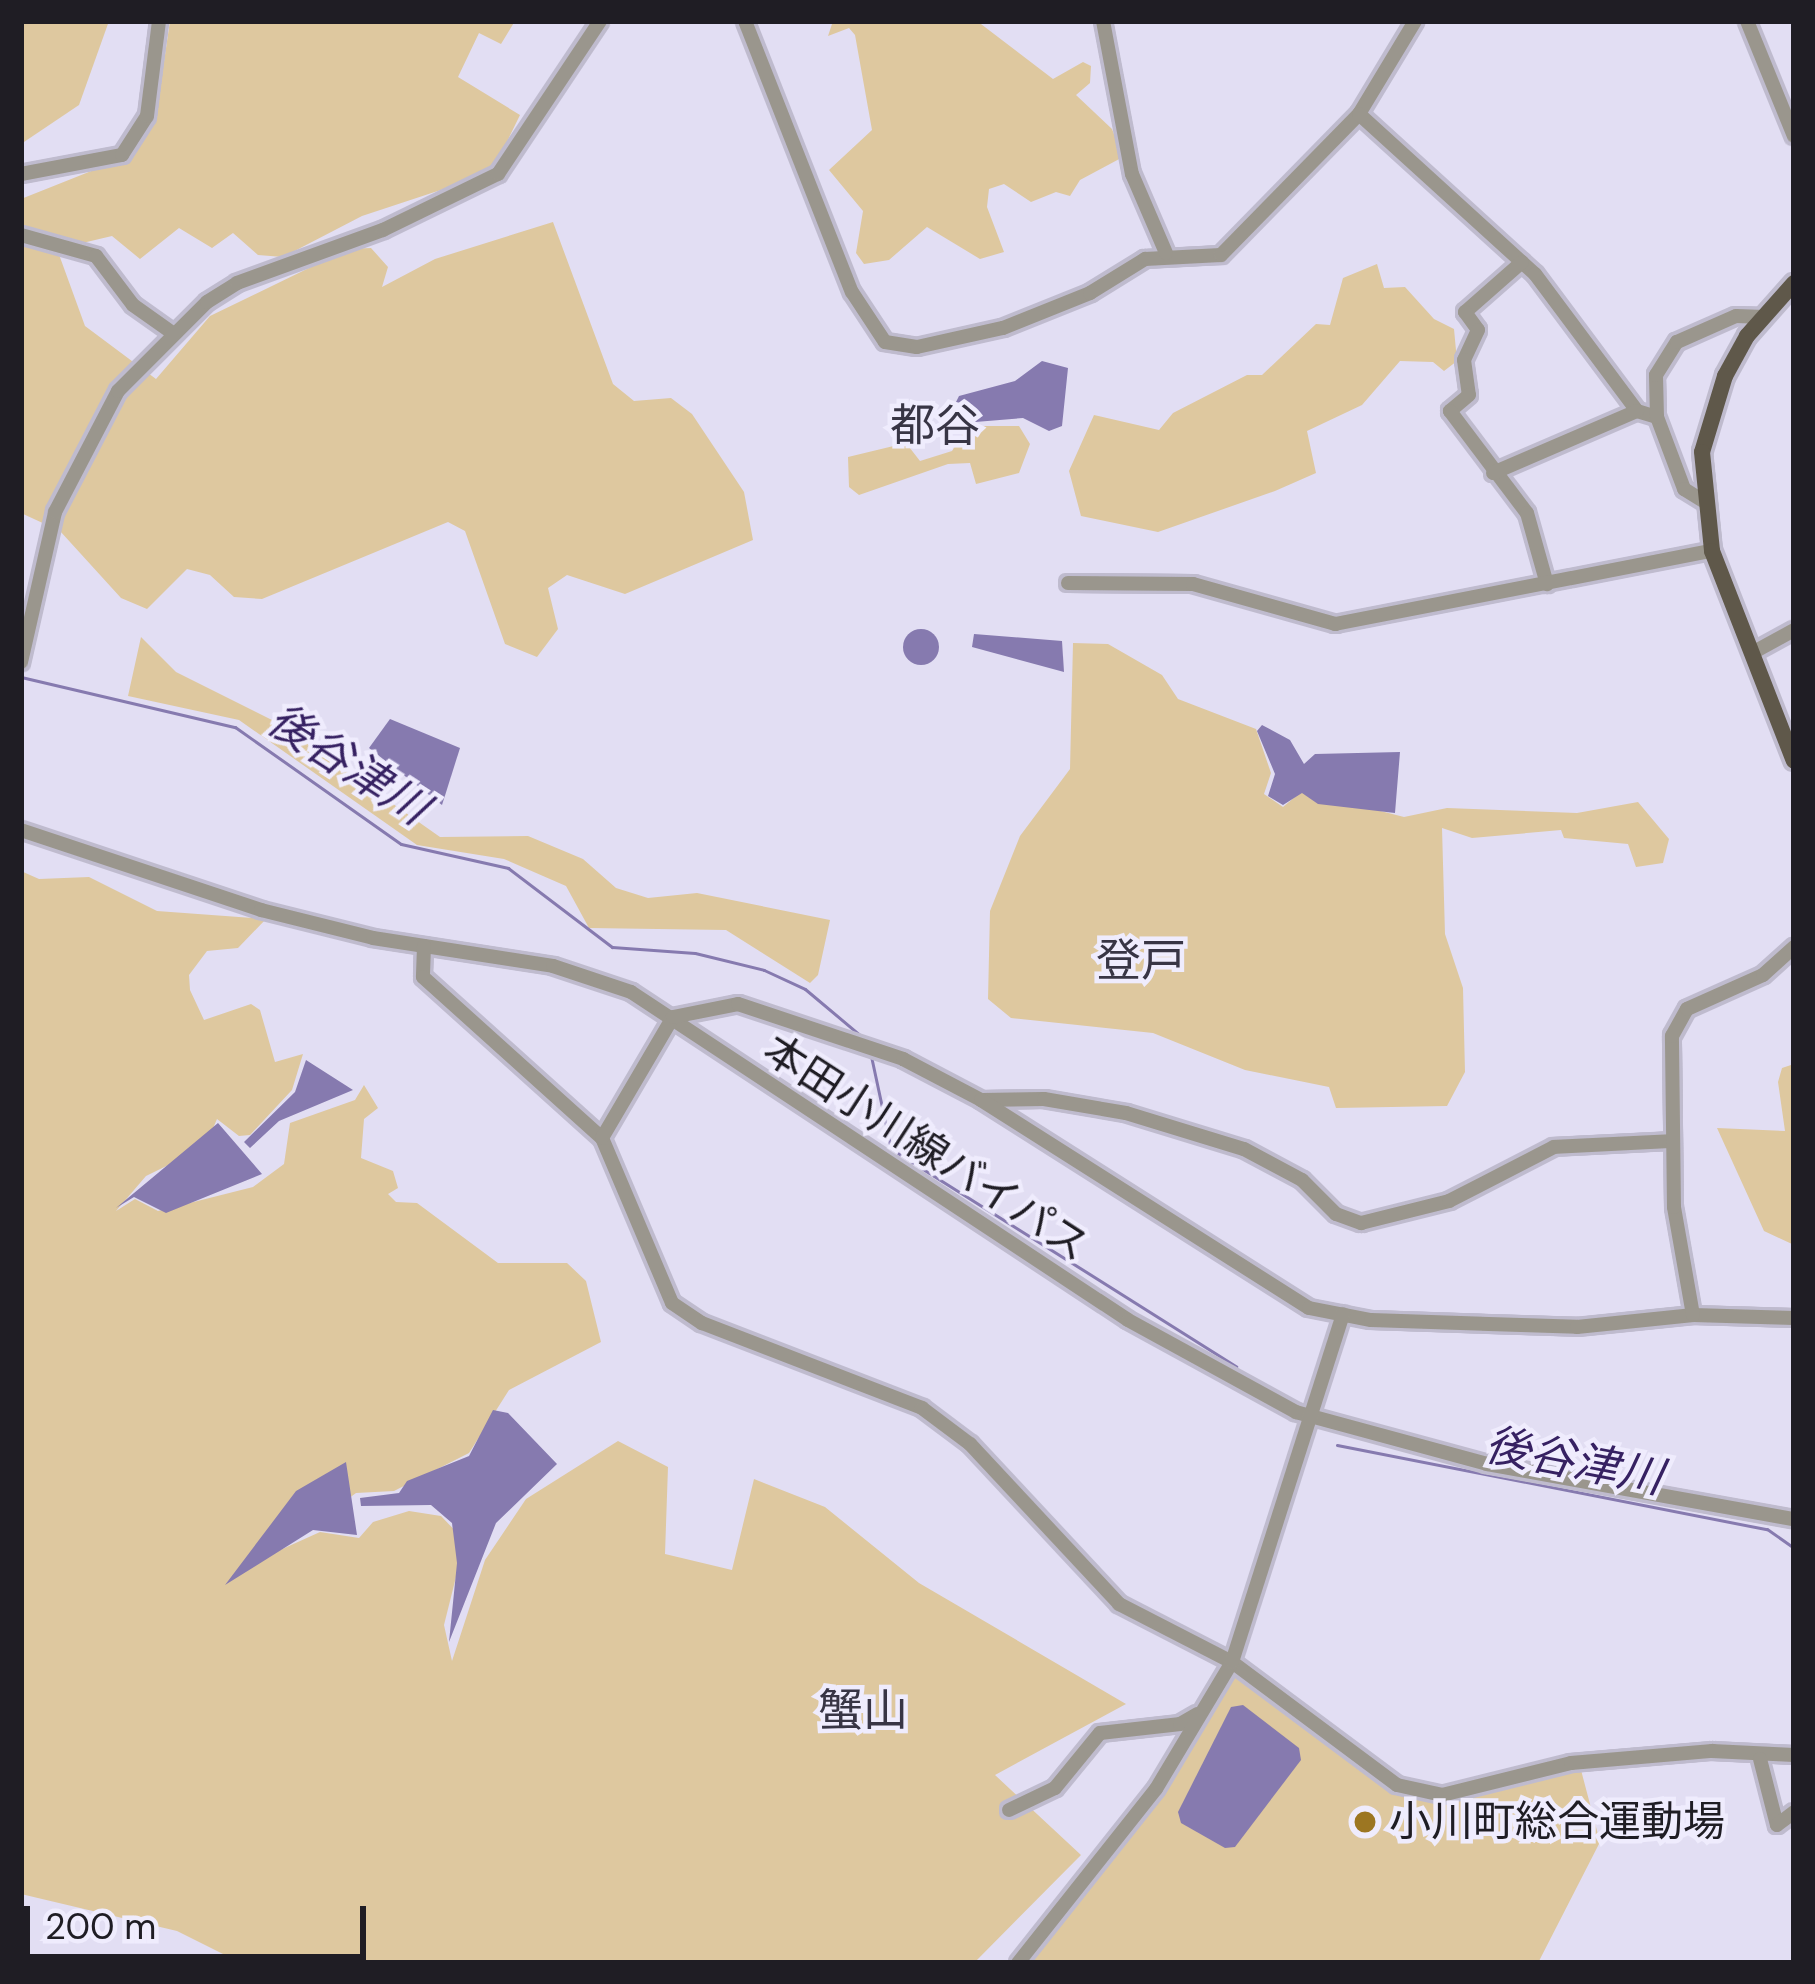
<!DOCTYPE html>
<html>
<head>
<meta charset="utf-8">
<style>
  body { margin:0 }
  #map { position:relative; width:1815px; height:1984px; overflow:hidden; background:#e2def3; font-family:"DM Sans","Noto Sans JP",sans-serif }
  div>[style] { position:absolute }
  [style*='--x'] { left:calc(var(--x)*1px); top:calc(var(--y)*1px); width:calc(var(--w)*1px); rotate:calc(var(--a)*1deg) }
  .green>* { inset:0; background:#dec89f }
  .water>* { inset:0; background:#867aaf }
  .round { border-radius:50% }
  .stream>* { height:3px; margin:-1.5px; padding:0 1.5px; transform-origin:1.5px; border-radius:1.5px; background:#867aaf }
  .roads { filter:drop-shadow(3px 0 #bfbbce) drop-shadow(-3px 0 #bfbbce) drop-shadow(0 3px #bfbbce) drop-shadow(0 -3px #bfbbce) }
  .minor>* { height:14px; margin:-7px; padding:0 7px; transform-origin:7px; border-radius:7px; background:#9a968d }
  .major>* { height:16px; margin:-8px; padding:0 8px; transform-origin:8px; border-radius:8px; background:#5f584a }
  .dots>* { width:33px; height:33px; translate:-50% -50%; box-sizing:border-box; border:6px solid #efecfd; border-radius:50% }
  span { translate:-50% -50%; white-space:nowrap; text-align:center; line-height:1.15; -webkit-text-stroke:9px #efecfd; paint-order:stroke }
  .street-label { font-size:42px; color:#1f1d24 }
  .poi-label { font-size:42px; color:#1f1d24 }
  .left { translate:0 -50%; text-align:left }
  .neighbourhood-label { font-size:45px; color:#383545 }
  .water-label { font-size:45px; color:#362162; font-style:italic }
  .frame { position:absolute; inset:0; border:24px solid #1f1d24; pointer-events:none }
  .scale { position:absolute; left:24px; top:1906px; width:342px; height:54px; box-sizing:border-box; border:6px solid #1f1d24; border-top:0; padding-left:15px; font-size:36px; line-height:42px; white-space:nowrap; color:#1f1d24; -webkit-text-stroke:9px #efecfd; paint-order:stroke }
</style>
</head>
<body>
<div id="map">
  <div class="green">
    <div style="clip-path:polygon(21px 21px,109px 21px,79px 105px,21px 144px)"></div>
    <div style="clip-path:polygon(170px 21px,515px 21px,501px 44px,479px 33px,458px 77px,520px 115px,497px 162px,468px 181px,362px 216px,283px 257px,258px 255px,233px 233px,212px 248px,179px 228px,140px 259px,112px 236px,57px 249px,85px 326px,156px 379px,210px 316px,348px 249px,371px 248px,388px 267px,382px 287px,435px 259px,553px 222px,613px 384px,634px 401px,671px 398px,692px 414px,744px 492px,753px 540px,625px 594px,567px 575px,548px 588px,558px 629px,537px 657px,505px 644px,465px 531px,448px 522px,262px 599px,234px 597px,210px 575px,187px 569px,147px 609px,121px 598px,60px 531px,21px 513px,21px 199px,134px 154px,155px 123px)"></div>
    <div style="clip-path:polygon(833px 21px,977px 21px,1053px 79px,1083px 62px,1091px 66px,1090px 83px,1076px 95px,1112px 129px,1123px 157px,1080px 180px,1070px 196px,1056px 192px,1031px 202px,1004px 184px,989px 189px,987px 207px,1004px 252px,980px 259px,927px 227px,889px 260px,864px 264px,856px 253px,863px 211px,829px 170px,872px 130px,855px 35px,849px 28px,828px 36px)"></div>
    <div style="clip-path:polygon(1377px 264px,1384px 288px,1405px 287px,1434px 319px,1454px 329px,1457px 361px,1444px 371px,1433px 362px,1400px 361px,1362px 405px,1307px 431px,1316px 473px,1275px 491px,1158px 532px,1081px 516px,1069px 471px,1094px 415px,1159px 430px,1173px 413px,1247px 375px,1262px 375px,1316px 324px,1330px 325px,1343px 278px)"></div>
    <div style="clip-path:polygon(968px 426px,1019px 426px,1030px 444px,1019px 473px,976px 484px,970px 463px,948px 464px,859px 495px,849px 487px,848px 457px,906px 443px,920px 461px,952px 451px)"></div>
    <div style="clip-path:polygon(141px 637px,176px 672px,278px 723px,440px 837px,528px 836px,583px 859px,616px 888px,648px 898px,697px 893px,830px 920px,818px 975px,810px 983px,726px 930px,589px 928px,566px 886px,504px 859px,417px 845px,239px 720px,128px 696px)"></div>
    <div style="clip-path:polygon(1073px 643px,1108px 644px,1162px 675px,1178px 699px,1256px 729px,1271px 773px,1264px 794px,1283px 807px,1302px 791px,1404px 817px,1447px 808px,1577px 813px,1638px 802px,1669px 839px,1663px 863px,1636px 867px,1628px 844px,1564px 838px,1561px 830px,1472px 838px,1442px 828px,1445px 934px,1463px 988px,1465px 1072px,1447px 1106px,1336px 1108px,1329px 1087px,1245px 1070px,1153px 1033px,1011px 1018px,988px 999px,990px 911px,1020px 836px,1070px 769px)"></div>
    <div style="clip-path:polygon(21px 871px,39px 879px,89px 877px,157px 911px,266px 919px,238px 948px,207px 951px,189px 975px,190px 990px,204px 1020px,251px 1004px,260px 1010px,275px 1062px,303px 1054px,292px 1090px,250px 1135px,239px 1136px,217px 1119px,205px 1147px,146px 1176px,116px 1211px,135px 1199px,158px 1211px,253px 1187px,284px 1164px,290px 1123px,355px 1100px,364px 1085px,378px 1108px,364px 1119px,361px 1158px,393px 1171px,398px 1188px,388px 1194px,396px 1202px,417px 1203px,498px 1263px,567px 1263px,586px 1281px,601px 1342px,509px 1390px,469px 1453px,394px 1491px,356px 1493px,278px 1551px,320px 1532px,359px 1538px,373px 1522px,409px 1511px,441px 1516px,465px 1541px,444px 1625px,452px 1661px,485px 1560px,526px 1499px,618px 1441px,668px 1467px,665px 1554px,732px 1570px,754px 1479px,825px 1507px,919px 1583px,1126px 1704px,995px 1775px,1081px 1855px,974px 1963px,241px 1963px,177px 1931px,21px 1894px)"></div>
    <div style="clip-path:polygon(1794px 1064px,1794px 1243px,1792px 1244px,1764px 1231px,1717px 1128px,1785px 1131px,1778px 1082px,1782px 1068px)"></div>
    <div style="clip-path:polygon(1235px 1670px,1405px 1796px,1447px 1802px,1581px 1770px,1600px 1842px,1538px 1963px,1022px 1963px)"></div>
  </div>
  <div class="water">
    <div style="clip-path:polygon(1042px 361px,1068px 368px,1062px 426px,1049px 431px,1023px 418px,963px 423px,950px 414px,959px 396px,1015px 381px)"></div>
    <div class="round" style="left:903px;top:629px;width:36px;height:36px"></div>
    <div style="clip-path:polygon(974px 634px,1062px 641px,1064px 672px,972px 647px)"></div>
    <div style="clip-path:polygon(390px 719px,460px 748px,442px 805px,369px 748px)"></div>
    <div style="clip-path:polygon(1262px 725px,1290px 740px,1304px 764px,1315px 754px,1400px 752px,1395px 813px,1318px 804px,1302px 793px,1283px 805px,1268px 796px,1275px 774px,1257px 731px)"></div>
    <div style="clip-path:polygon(306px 1060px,353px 1090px,279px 1121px,250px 1148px,244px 1142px,295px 1092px)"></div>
    <div style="clip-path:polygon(218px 1123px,262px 1174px,166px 1213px,134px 1197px,116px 1208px)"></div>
    <div style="clip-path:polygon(493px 1410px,508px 1413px,557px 1464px,496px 1523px,449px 1642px,457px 1563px,452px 1523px,431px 1505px,361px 1506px,360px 1498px,399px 1493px,407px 1481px,469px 1456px)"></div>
    <div style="clip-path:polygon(346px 1462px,357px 1535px,313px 1530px,225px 1585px,296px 1491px)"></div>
    <div style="clip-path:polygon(1243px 1705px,1299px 1748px,1301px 1760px,1235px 1847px,1225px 1848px,1181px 1823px,1178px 1812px,1231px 1707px)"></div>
  </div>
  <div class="stream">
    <div style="--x:21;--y:677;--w:220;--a:13.2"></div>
    <div style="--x:235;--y:727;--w:203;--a:35.2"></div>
    <div style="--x:401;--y:844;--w:110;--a:12.6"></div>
    <div style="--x:508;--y:868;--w:131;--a:37.2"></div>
    <div style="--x:612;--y:947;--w:83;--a:4.1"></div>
    <div style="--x:695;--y:953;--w:71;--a:13.8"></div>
    <div style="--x:764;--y:970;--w:45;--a:24.9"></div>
    <div style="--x:805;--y:989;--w:81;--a:40"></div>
    <div style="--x:871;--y:1056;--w:95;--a:77.9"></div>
    <div style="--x:891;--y:1149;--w:408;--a:32.2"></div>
    <div style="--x:1337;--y:1445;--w:438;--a:11.1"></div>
    <div style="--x:1767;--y:1529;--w:33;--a:35"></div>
  </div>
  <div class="roads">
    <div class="minor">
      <div style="--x:745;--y:21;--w:291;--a:68.5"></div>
      <div style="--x:852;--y:292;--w:60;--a:56.6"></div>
      <div style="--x:885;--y:342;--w:32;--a:9"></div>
      <div style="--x:917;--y:347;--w:88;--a:-12.5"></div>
      <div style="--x:1003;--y:328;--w:94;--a:-21.9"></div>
      <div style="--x:1090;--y:293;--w:65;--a:-31.7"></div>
      <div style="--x:1145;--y:259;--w:76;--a:-3"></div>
      <div style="--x:1221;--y:255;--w:197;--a:-45.6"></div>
      <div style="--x:1359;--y:114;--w:109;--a:-58.9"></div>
      <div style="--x:1103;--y:21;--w:156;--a:79.3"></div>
      <div style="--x:1132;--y:174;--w:86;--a:66.7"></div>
      <div style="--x:1747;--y:21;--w:124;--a:67.8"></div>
      <div style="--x:1359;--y:114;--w:238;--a:42.3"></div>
      <div style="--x:1535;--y:274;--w:171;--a:53.3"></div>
      <div style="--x:1637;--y:411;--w:21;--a:17"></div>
      <div style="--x:1657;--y:417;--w:77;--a:69.4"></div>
      <div style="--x:1684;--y:489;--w:22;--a:32"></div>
      <div style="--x:21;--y:174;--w:103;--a:-10.7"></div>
      <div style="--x:122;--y:155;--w:46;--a:-57.3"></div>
      <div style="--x:147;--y:116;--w:96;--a:-82.8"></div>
      <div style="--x:21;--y:235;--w:78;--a:15.6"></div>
      <div style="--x:96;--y:256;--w:61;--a:52.9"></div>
      <div style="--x:133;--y:305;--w:50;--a:35.3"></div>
      <div style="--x:1522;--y:262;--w:76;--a:138.7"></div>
      <div style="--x:1465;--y:312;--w:22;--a:54"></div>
      <div style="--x:1478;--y:330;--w:33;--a:115"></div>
      <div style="--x:1464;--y:360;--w:35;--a:82"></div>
      <div style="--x:1469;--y:395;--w:25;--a:140"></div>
      <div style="--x:1450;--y:411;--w:128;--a:53"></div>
      <div style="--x:1527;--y:513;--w:74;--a:74.3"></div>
      <div style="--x:1657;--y:417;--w:42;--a:-91.4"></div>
      <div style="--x:1656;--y:375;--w:39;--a:-58"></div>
      <div style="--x:1677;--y:342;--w:64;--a:-23.8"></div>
      <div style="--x:1736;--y:316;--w:28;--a:2"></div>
      <div style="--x:1493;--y:473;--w:157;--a:-23.3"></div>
      <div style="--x:1068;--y:583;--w:125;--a:0.5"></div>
      <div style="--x:1193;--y:584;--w:148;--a:15.7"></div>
      <div style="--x:1335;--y:624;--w:384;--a:-11"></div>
      <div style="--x:1752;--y:653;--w:48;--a:-28.7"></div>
      <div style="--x:21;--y:662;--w:154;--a:-77.2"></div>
      <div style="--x:55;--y:512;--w:136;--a:-62.5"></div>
      <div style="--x:118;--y:391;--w:126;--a:-45"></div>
      <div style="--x:207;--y:302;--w:36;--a:-32"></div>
      <div style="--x:237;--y:283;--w:155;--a:-20"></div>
      <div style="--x:383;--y:230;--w:128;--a:-26"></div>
      <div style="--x:498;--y:174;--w:184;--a:-56.3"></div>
      <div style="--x:21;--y:830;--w:253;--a:18.4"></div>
      <div style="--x:261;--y:910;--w:115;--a:14"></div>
      <div style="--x:373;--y:938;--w:182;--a:8.8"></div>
      <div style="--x:553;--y:966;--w:82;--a:18.4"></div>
      <div style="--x:631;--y:992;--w:595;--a:33.42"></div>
      <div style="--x:1128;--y:1320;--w:192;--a:28.7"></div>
      <div style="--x:1296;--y:1412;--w:198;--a:15.2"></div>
      <div style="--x:1487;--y:1464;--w:312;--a:10.2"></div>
      <div style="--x:424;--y:946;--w:31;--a:92"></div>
      <div style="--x:423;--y:977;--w:241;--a:42"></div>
      <div style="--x:602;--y:1138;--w:179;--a:67"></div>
      <div style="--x:672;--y:1303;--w:36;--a:34"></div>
      <div style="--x:702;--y:1323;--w:236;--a:21.1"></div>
      <div style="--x:922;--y:1408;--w:60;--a:36.9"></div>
      <div style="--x:970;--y:1444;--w:219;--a:47"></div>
      <div style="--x:1119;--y:1604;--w:127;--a:27.2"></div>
      <div style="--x:1232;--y:1662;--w:206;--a:36.7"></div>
      <div style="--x:1397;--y:1785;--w:46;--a:12.5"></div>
      <div style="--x:1442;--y:1795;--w:133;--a:-13.9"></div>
      <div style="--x:1571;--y:1763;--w:142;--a:-4.9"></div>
      <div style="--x:1712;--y:1751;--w:82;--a:2.8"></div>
      <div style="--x:981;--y:1100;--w:63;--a:-0.9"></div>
      <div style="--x:1044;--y:1099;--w:83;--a:9.7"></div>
      <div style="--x:1126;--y:1113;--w:123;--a:17"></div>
      <div style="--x:1244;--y:1149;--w:66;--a:28.1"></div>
      <div style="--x:1302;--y:1180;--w:48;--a:45"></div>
      <div style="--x:1336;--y:1214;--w:27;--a:20"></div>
      <div style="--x:1361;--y:1223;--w:91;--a:-14"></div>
      <div style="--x:1449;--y:1201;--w:118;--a:-27.2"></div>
      <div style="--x:1554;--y:1147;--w:119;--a:-2.9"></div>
      <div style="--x:602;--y:1138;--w:140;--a:-59.6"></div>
      <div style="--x:673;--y:1017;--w:66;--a:-11.3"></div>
      <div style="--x:738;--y:1004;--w:174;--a:18.4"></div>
      <div style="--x:903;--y:1059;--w:88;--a:27.7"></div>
      <div style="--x:981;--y:1100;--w:388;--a:32.4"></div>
      <div style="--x:1309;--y:1308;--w:63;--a:11"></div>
      <div style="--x:1371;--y:1320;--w:206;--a:1.9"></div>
      <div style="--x:1577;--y:1327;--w:117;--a:-5.9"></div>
      <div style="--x:1693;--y:1315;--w:101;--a:1.7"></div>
      <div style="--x:1693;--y:1315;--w:110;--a:-100"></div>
      <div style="--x:1674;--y:1207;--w:171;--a:-90.7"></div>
      <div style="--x:1672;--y:1036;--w:31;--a:-61"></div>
      <div style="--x:1687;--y:1009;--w:83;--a:-24.1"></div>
      <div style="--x:1763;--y:975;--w:42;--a:-42.1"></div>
      <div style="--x:1760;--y:1759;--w:68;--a:75.6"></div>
      <div style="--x:1777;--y:1825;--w:21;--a:-37"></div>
      <div style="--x:1009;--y:1810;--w:51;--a:-25.6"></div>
      <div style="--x:1055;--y:1788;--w:71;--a:-50.7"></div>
      <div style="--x:1100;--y:1733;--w:81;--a:-6.4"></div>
      <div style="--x:1180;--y:1724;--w:20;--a:-30"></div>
      <div style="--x:1018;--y:1963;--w:222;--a:-51.6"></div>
      <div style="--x:1156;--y:1789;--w:148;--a:-59.1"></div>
      <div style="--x:1232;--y:1662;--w:365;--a:-72.3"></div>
    </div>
    <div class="major">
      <div style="--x:1794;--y:283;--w:71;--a:131.6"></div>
      <div style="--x:1747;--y:336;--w:46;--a:118.8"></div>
      <div style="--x:1725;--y:376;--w:79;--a:106.8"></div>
      <div style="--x:1702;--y:452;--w:100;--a:84.2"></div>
      <div style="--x:1712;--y:551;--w:225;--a:68.7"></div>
    </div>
  </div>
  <div class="dots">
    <div style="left:1365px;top:1822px;background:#9c7622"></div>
  </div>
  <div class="street-label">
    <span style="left:926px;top:1148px;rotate:33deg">本田小川線バイパス</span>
  </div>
  <div class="poi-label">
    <span class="left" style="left:1389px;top:1822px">小川町総合運動場</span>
  </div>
  <div class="neighbourhood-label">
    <span style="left:935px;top:426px">都谷</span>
    <span style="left:1141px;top:961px">登戸</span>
    <span style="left:863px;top:1711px">蟹山</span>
  </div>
  <div class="water-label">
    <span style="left:348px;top:764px;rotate:33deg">後谷津川</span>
    <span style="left:1574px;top:1461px;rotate:11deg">後谷津川</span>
  </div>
  <div class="frame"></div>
  <div class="scale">200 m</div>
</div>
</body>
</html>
